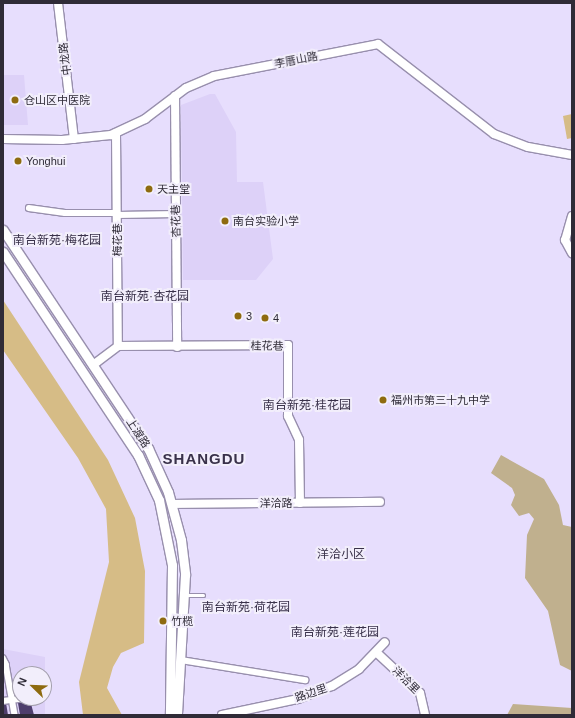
<!DOCTYPE html>
<html>
<head>
<meta charset="utf-8">
<style>
  body { margin:0 }
  #map { position:relative; width:575px; height:718px; overflow:hidden; background:#e7defd; font-family:Arial,"Noto Sans SC",sans-serif }
  div>[style] { position:absolute }
  [style*='--x'] { left:calc(var(--x)*1px); top:calc(var(--y)*1px); width:calc(var(--w)*1px); rotate:calc(var(--a)*1deg) }
  .built>* { inset:0; background:#ddd1f8 }
  .green>* { inset:0; background:#c0b08e }
  .water>* { inset:0; background:#d6bc86 }
  .building>* { inset:0; background:#4e3e6c }
  .roads { filter:drop-shadow(1px 0 #988fad) drop-shadow(-1px 0 #988fad) drop-shadow(0 1px #988fad) drop-shadow(0 -1px #988fad) }
  .lane>* { height:3px; margin:-1.5px; padding:0 1.5px; transform-origin:1.5px; border-radius:1.5px; background:#fff }
  .street>* { height:5.5px; margin:-2.75px; padding:0 2.75px; transform-origin:2.75px; border-radius:2.75px; background:#fff }
  .secondary>* { height:8px; margin:-4px; padding:0 4px; transform-origin:4px; border-radius:4px; background:#fff }
  .primary>* { height:9px; margin:-4.5px; padding:0 4.5px; transform-origin:4.5px; border-radius:4.5px; background:#fff }
  .dots>* { width:11px; height:11px; translate:-50% -50%; box-sizing:border-box; border:2px solid #f2eefb; border-radius:50% }
  span { translate:-50% -50%; white-space:nowrap; text-align:center; line-height:1.15; -webkit-text-stroke:4px #f2eefb; paint-order:stroke }
  .street-label { font-size:11px; color:#2f2b37 }
  .poi-label { font-size:11px; color:#2f2b37 }
  .left { translate:0 -50%; text-align:left }
  .neighbourhood-label { font-size:12px; color:#39314a }
  .district-label { font-size:15px; color:#39314a; font-weight:700; letter-spacing:1px }
  .frame { position:absolute; inset:0; border:4px solid #2f2b37; pointer-events:none }
  .north { position:absolute; left:12px; top:666px; width:40px; height:40px; box-sizing:border-box; background:#f2eefb; border:1px solid #a4a0ad; border-radius:50%; rotate:293deg; font-size:11px; font-weight:700; line-height:16px; text-align:center; color:#2f2b37 }
  .north::after { content:''; display:block; margin:auto; width:14px; height:18px; background:#8e6b0f; clip-path:polygon(50% 0,100% 100%,50% 72%,0 100%) }
</style>
</head>
<body>
<div id="map">
  <div class="built">
    <div style="clip-path:polygon(3px 75px,24px 75px,28px 125px,3px 125px)"></div>
    <div style="clip-path:polygon(210px 94px,215px 94px,236px 132px,237px 182px,263px 182px,273px 259px,256px 280px,183px 280px,181px 105px)"></div>
    <div style="clip-path:polygon(evenodd,3px 649px,45px 657px,45px 715px,3px 715px,3px 649px,20px 674px,44px 674px,44px 698px,20px 698px,20px 674px)"></div>
  </div>
  <div class="green">
    <div style="clip-path:polygon(501px 455px,544px 479px,559px 505px,563px 525px,572px 527px,572px 671px,560px 665px,548px 611px,525px 578px,527px 535px,534px 519px,529px 513px,519px 516px,511px 505px,515px 495px,512px 488px,491px 473px)"></div>
    <div style="clip-path:polygon(513px 704px,572px 708px,572px 715px,507px 715px)"></div>
  </div>
  <div class="water">
    <div style="clip-path:polygon(572px 114px,572px 138px,567px 139px,563px 116px)"></div>
    <div style="clip-path:polygon(3px 300px,108px 460px,135px 518px,145px 571px,144px 643px,121px 653px,113px 667px,107px 688px,122px 715px,83px 715px,79px 682px,109px 562px,106px 509px,78px 458px,3px 350px)"></div>
  </div>
  <div class="building">
    <div style="clip-path:polygon(30px 700px,34px 715px,20px 715px,18px 703px)"></div>
    <div style="clip-path:polygon(3px 703px,6px 703px,8px 715px,3px 715px)"></div>
  </div>
  <div class="roads">
    <div class="lane">
      <div style="--x:185;--y:595;--w:18;--a:0"></div>
    </div>
    <div class="street">
      <div style="--x:29;--y:208;--w:36;--a:8"></div>
      <div style="--x:65;--y:213;--w:52;--a:0"></div>
      <div style="--x:117;--y:215;--w:59;--a:-1"></div>
      <div style="--x:3;--y:658;--w:7;--a:63"></div>
      <div style="--x:6;--y:664;--w:52;--a:80"></div>
      <div style="--x:181;--y:660;--w:126;--a:9.2"></div>
      <div style="--x:3;--y:701;--w:23;--a:-7"></div>
    </div>
    <div class="secondary">
      <div style="--x:58;--y:3;--w:137;--a:83.3"></div>
      <div style="--x:175;--y:96;--w:251;--a:89.5"></div>
      <div style="--x:116;--y:133;--w:213;--a:89.5"></div>
      <div style="--x:3;--y:139;--w:59;--a:1"></div>
      <div style="--x:62;--y:140;--w:49;--a:-5.8"></div>
      <div style="--x:111;--y:135;--w:38;--a:-25"></div>
      <div style="--x:145;--y:119;--w:51;--a:-37.1"></div>
      <div style="--x:186;--y:88;--w:30;--a:-23"></div>
      <div style="--x:214;--y:76;--w:167;--a:-11"></div>
      <div style="--x:378;--y:44;--w:147;--a:37.8"></div>
      <div style="--x:494;--y:134;--w:36;--a:21"></div>
      <div style="--x:528;--y:147;--w:45;--a:10.3"></div>
      <div style="--x:572;--y:216;--w:25;--a:106"></div>
      <div style="--x:565;--y:240;--w:15;--a:62"></div>
      <div style="--x:93;--y:365;--w:31;--a:-37"></div>
      <div style="--x:118;--y:346;--w:170;--a:-0.3"></div>
      <div style="--x:288;--y:345;--w:71;--a:90"></div>
      <div style="--x:288;--y:416;--w:26;--a:65"></div>
      <div style="--x:299;--y:440;--w:63;--a:89.1"></div>
      <div style="--x:173;--y:504;--w:207;--a:-0.6"></div>
      <div style="--x:376;--y:652;--w:60;--a:43"></div>
      <div style="--x:420;--y:693;--w:23;--a:77"></div>
      <div style="--x:222;--y:715;--w:78;--a:-11.9"></div>
      <div style="--x:298;--y:699;--w:36;--a:-21"></div>
      <div style="--x:332;--y:686;--w:32;--a:-32"></div>
      <div style="--x:359;--y:669;--w:37;--a:-46"></div>
    </div>
    <div class="primary">
      <div style="--x:3;--y:230;--w:262;--a:56.4"></div>
      <div style="--x:148;--y:448;--w:48;--a:65.6"></div>
      <div style="--x:168;--y:492;--w:50;--a:74.8"></div>
      <div style="--x:181;--y:540;--w:35;--a:83"></div>
      <div style="--x:185;--y:575;--w:140;--a:93.3"></div>
      <div style="--x:3;--y:252;--w:244;--a:56.4"></div>
      <div style="--x:138;--y:455;--w:50;--a:65"></div>
      <div style="--x:159;--y:500;--w:66;--a:78.7"></div>
      <div style="--x:172;--y:565;--w:150;--a:90.8"></div>
    </div>
  </div>
  <div class="dots">
    <div style="left:15px;top:100px;background:#8e6b0f"></div>
    <div style="left:18px;top:161px;background:#8e6b0f"></div>
    <div style="left:149px;top:189px;background:#8e6b0f"></div>
    <div style="left:225px;top:221px;background:#8e6b0f"></div>
    <div style="left:238px;top:316px;background:#8e6b0f"></div>
    <div style="left:265px;top:318px;background:#8e6b0f"></div>
    <div style="left:383px;top:400px;background:#8e6b0f"></div>
    <div style="left:163px;top:621px;background:#8e6b0f"></div>
  </div>
  <div class="street-label">
    <span style="left:65px;top:59px;rotate:-97deg">中龙路</span>
    <span style="left:296px;top:60px;rotate:-11deg">李厝山路</span>
    <span style="left:176px;top:221px;rotate:-91deg">杏花巷</span>
    <span style="left:117px;top:240px;rotate:-90deg">梅花巷</span>
    <span style="left:267px;top:346px;rotate:1deg">桂花巷</span>
    <span style="left:138px;top:433px;rotate:57deg">上渡路</span>
    <span style="left:276px;top:503px">洋洽路</span>
    <span style="left:406px;top:680px;rotate:45deg">洋洽里</span>
    <span style="left:311px;top:693px;rotate:-19deg">路边里</span>
  </div>
  <div class="poi-label">
    <span class="left" style="left:24px;top:100px">仓山区中医院</span>
    <span class="left" style="left:26px;top:161px">Yonghui</span>
    <span class="left" style="left:157px;top:189px">天主堂</span>
    <span class="left" style="left:233px;top:221px">南台实验小学</span>
    <span class="left" style="left:246px;top:316px">3</span>
    <span class="left" style="left:273px;top:318px">4</span>
    <span class="left" style="left:391px;top:400px">福州市第三十九中学</span>
    <span class="left" style="left:171px;top:621px">竹榄</span>
  </div>
  <div class="neighbourhood-label">
    <span style="left:57px;top:241px">南台新苑·梅花园</span>
    <span style="left:145px;top:297px">南台新苑·杏花园</span>
    <span style="left:307px;top:406px">南台新苑·桂花园</span>
    <span style="left:341px;top:555px">洋洽小区</span>
    <span style="left:246px;top:608px">南台新苑·荷花园</span>
    <span style="left:335px;top:633px">南台新苑·莲花园</span>
  </div>
  <div class="district-label">
    <span style="left:204px;top:459px">SHANGDU</span>
  </div>
  <div class="frame"></div>
  <div class="north">N</div>
</div>
</body>
</html>
